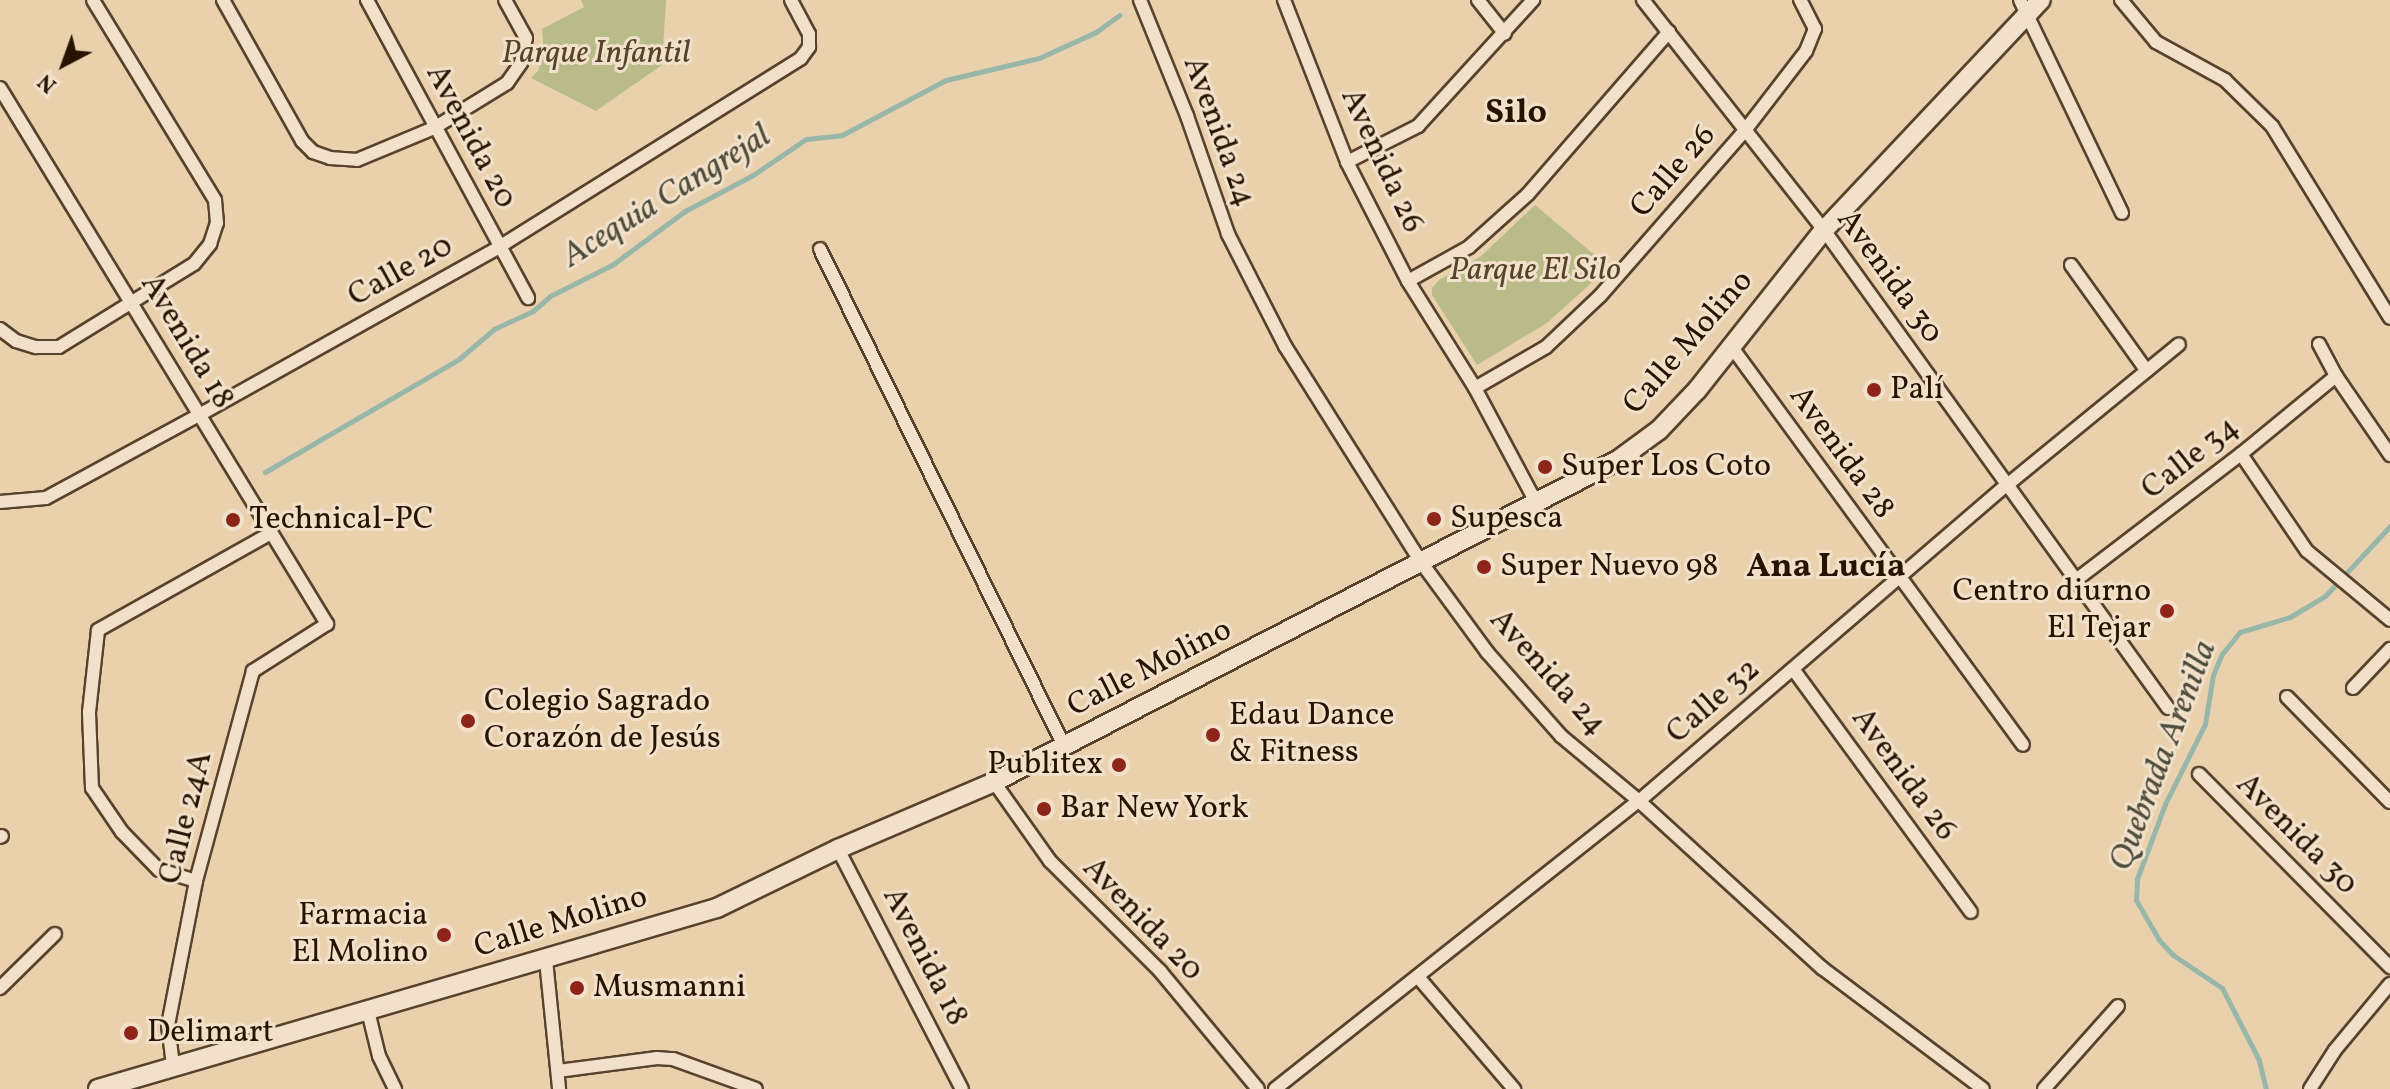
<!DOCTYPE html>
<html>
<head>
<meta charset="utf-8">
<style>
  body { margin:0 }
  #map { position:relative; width:2390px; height:1089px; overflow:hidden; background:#ead1ae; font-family:Vollkorn,serif }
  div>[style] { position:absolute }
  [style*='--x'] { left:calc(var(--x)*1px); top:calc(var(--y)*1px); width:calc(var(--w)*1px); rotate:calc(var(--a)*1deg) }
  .green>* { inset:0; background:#b9bb89 }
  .stream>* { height:5px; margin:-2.5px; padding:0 2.5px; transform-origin:2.5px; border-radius:2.5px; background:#98b7a9 }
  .roads { filter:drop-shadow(2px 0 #58422c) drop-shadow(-2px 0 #58422c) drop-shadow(0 2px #58422c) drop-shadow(0 -2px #58422c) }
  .street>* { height:12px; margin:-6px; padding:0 6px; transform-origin:6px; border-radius:6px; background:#f1e1ca }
  .secondary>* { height:18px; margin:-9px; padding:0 9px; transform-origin:9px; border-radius:9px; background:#f1e1ca }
  .dots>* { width:22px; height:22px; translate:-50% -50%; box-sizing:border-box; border:4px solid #f1e1ca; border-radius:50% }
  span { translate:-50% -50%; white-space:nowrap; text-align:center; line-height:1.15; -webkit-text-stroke:6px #f1e1ca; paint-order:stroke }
  .park-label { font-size:32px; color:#54452a; font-style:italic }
  .street-label { font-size:32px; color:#281301 }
  .poi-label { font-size:32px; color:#281301 }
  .left { translate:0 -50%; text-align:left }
  .right { translate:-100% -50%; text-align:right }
  .neighbourhood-label { font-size:34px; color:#281301; font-weight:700 }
  .water-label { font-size:34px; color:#4f4c3c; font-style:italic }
  .north { position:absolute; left:24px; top:24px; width:80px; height:80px; -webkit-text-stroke:6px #f1e1ca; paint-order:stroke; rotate:221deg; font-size:22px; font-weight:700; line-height:32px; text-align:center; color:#281301 }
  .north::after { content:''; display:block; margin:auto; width:28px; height:36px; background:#281301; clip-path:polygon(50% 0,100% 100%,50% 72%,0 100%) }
</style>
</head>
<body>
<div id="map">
  <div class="green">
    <div style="clip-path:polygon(581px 0,666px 0,662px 65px,596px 111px,531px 78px,538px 71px,544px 51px,542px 29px,584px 7px)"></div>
    <div style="clip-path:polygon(1535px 205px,1609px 267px,1547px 323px,1477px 365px,1432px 295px,1432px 288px,1439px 280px,1480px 257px)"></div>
  </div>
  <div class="stream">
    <div style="--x:265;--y:472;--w:225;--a:-30.2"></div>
    <div style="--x:459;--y:359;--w:46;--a:-40.6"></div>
    <div style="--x:494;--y:329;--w:43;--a:-24.8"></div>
    <div style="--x:533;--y:311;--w:23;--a:-41"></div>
    <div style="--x:550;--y:296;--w:69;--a:-26.6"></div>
    <div style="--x:612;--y:265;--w:91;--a:-36.5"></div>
    <div style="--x:685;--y:211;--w:77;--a:-27.9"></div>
    <div style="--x:753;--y:175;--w:64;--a:-34.2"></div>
    <div style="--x:806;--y:139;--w:36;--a:-6"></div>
    <div style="--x:842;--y:135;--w:118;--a:-27.9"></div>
    <div style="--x:946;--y:80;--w:96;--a:-13.3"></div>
    <div style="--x:1039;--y:58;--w:63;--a:-24.5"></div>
    <div style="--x:1096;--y:32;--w:29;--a:-36"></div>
    <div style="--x:2266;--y:1089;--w:30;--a:-104"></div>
    <div style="--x:2259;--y:1060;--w:81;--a:-117.2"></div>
    <div style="--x:2222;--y:988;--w:59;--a:-146"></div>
    <div style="--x:2173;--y:955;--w:21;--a:-133"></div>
    <div style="--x:2159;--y:940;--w:46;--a:-119.9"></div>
    <div style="--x:2136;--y:900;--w:21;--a:-87"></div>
    <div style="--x:2137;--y:879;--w:80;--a:-69.5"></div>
    <div style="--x:2165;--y:804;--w:89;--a:-63.4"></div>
    <div style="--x:2205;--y:724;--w:50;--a:-80.7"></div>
    <div style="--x:2213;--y:675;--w:23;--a:-67"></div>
    <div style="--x:2222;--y:654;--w:28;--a:-51"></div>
    <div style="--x:2240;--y:632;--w:52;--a:-16.7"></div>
    <div style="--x:2290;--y:617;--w:41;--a:-31"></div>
    <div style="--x:2325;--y:596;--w:96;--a:-47.1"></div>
  </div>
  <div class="roads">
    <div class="street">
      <div style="--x:223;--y:0;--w:162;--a:60.7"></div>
      <div style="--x:302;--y:141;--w:16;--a:45"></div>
      <div style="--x:313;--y:152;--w:18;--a:19"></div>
      <div style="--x:330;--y:158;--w:27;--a:4"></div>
      <div style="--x:357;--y:160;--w:83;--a:-22.6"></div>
      <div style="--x:434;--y:128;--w:86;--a:-31.7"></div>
      <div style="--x:507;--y:83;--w:24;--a:-55"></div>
      <div style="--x:521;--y:63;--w:25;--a:-79"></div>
      <div style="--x:526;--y:38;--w:43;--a:-118.9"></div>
      <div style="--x:367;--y:0;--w:339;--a:61.6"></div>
      <div style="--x:1140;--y:0;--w:125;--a:67.9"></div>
      <div style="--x:1187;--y:116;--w:125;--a:70.8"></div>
      <div style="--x:1228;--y:234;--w:126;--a:63"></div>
      <div style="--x:1285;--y:346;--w:255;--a:57.8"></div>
      <div style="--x:1421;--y:562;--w:112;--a:53.7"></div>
      <div style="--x:1487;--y:652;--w:112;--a:48.6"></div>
      <div style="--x:1561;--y:736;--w:102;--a:39.8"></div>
      <div style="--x:1639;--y:801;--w:248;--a:42.4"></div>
      <div style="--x:1822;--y:968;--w:201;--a:36.9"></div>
      <div style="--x:1284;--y:0;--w:174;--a:68.7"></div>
      <div style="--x:1347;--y:162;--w:134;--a:62.9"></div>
      <div style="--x:1408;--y:281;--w:126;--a:57.9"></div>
      <div style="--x:1475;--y:388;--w:132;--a:61.9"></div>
      <div style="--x:1478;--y:0;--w:43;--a:51.5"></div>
      <div style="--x:1643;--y:0;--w:293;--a:51.8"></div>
      <div style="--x:1824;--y:230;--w:589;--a:54.26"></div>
      <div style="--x:2020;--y:0;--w:236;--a:64.4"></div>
      <div style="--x:2121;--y:0;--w:55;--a:50.2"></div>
      <div style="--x:2156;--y:42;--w:79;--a:28.8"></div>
      <div style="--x:2225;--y:80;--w:66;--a:44.4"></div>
      <div style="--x:2272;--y:126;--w:225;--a:58.4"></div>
      <div style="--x:0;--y:88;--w:628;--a:58.61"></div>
      <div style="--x:327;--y:624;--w:88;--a:147.6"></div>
      <div style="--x:253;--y:671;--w:218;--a:105.2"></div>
      <div style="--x:196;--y:881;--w:147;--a:101"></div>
      <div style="--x:168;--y:1025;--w:40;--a:82.9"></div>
      <div style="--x:1347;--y:162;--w:80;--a:-26.9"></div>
      <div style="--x:1418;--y:126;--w:171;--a:-47.6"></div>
      <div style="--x:820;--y:249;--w:554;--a:63.85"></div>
      <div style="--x:2071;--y:265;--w:130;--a:54.4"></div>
      <div style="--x:1408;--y:281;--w:70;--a:-29.1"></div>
      <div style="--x:1469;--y:247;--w:79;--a:-41.9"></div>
      <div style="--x:1528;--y:194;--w:215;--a:-49"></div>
      <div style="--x:0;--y:329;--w:20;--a:37"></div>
      <div style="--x:16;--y:341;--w:21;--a:17"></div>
      <div style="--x:36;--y:347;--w:23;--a:0"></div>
      <div style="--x:59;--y:347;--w:158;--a:-31.6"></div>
      <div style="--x:194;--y:264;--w:26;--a:-51"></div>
      <div style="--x:210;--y:244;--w:22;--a:-72"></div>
      <div style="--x:217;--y:223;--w:23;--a:-95"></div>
      <div style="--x:215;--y:200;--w:234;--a:-121.4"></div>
      <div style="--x:2319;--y:344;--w:36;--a:62"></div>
      <div style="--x:2336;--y:376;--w:96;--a:55.6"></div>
      <div style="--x:1731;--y:346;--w:494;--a:53.8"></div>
      <div style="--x:1475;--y:388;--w:82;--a:-30"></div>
      <div style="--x:1546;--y:347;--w:74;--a:-43.4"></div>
      <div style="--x:1600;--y:296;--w:222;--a:-48.8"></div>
      <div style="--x:1746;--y:129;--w:98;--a:-52.4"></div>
      <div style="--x:1806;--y:51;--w:24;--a:-68"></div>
      <div style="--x:1815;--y:29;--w:33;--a:-117"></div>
      <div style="--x:2241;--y:454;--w:117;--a:55.8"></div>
      <div style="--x:2307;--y:551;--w:108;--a:39.7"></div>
      <div style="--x:0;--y:502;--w:46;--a:-5"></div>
      <div style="--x:46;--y:498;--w:174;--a:-28.5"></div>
      <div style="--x:199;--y:415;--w:344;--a:-29.2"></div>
      <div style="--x:499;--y:247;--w:356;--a:-32"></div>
      <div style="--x:801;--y:58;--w:14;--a:-54"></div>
      <div style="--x:809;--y:47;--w:13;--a:-90"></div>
      <div style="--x:809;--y:34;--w:38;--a:-118"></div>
      <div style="--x:2076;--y:580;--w:208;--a:-37.4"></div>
      <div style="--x:2241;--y:454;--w:123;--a:-39.4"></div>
      <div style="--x:1793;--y:669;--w:301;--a:53.8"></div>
      <div style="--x:2353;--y:688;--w:54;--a:-46.5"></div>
      <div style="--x:2287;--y:697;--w:147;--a:45.6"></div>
      <div style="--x:2199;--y:774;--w:272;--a:45.3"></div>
      <div style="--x:994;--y:782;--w:97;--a:54.7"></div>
      <div style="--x:1050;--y:861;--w:156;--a:45"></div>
      <div style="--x:1160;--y:971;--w:153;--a:50.3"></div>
      <div style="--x:0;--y:837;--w:2;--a:-27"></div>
      <div style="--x:838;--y:849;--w:270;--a:62.7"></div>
      <div style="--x:196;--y:881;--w:39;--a:-163"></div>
      <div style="--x:159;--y:870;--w:53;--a:-134.2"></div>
      <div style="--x:122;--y:832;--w:53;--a:-124.3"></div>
      <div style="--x:92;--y:788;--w:76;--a:-92.3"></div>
      <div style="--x:89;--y:712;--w:82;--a:-83.7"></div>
      <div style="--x:98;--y:630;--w:198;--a:-29.3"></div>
      <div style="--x:546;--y:960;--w:130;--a:84.2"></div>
      <div style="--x:1418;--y:977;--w:148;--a:49.4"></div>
      <div style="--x:0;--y:988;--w:77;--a:-44.5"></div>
      <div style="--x:368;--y:1011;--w:46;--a:76.3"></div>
      <div style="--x:379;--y:1056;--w:37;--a:64"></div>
      <div style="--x:558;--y:1071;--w:100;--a:-7.5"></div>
      <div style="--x:657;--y:1058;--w:16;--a:4"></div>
      <div style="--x:673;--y:1059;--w:88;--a:19.9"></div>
      <div style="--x:1275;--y:1089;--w:464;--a:-38.4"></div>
      <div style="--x:1639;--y:801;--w:485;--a:-40.7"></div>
      <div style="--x:2007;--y:485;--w:222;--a:-39.3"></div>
      <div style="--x:2044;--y:1089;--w:111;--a:-48.3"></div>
      <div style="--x:2310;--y:1089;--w:46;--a:-57.3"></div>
      <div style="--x:2335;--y:1050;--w:86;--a:-50.2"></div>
    </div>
    <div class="secondary">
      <div style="--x:98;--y:1089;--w:645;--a:-16.3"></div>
      <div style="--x:717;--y:908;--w:135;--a:-26"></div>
      <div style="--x:838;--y:849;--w:170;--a:-23.2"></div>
      <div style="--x:994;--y:782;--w:702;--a:-27.29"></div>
      <div style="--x:1618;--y:460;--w:51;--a:-36.2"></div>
      <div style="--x:1659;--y:430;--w:55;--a:-46.5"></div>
      <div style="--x:1697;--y:390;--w:204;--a:-51.6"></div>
      <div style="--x:1824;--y:230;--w:316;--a:-46.7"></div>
    </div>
  </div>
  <div class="dots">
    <div style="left:1874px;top:390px;background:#8f2418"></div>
    <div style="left:1545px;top:467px;background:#8f2418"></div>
    <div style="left:1434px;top:519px;background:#8f2418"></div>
    <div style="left:233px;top:520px;background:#8f2418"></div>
    <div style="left:1484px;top:567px;background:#8f2418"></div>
    <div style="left:2167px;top:611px;background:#8f2418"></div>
    <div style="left:468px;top:721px;background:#8f2418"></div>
    <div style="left:1213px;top:735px;background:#8f2418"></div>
    <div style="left:1119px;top:765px;background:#8f2418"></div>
    <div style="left:1044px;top:809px;background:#8f2418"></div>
    <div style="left:444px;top:935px;background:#8f2418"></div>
    <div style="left:577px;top:988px;background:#8f2418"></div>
    <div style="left:131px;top:1033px;background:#8f2418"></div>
  </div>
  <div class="park-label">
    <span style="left:596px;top:54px">Parque Infantil</span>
    <span style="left:1535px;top:271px">Parque El Silo</span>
  </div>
  <div class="street-label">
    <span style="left:1218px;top:132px;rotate:70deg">Avenida 24</span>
    <span style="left:470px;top:137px;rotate:62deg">Avenida 20</span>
    <span style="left:1381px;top:161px;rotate:65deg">Avenida 26</span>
    <span style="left:1674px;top:172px;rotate:-49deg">Calle 26</span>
    <span style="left:401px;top:272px;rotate:-29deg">Calle 20</span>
    <span style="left:1889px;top:277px;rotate:54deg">Avenida 30</span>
    <span style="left:186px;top:342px;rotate:59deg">Avenida 18</span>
    <span style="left:1689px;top:343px;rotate:-49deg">Calle Molino</span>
    <span style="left:1841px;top:453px;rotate:54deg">Avenida 28</span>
    <span style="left:2191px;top:459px;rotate:-38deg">Calle 34</span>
    <span style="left:1150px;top:669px;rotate:-27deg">Calle Molino</span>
    <span style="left:1547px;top:673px;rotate:48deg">Avenida 24</span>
    <span style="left:1714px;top:702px;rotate:-41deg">Calle 32</span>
    <span style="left:1903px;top:775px;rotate:54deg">Avenida 26</span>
    <span style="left:187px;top:818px;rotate:-76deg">Calle 24A</span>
    <span style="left:2296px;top:835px;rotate:45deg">Avenida 30</span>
    <span style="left:1142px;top:920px;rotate:46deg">Avenida 20</span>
    <span style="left:561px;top:923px;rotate:-17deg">Calle Molino</span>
    <span style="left:924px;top:957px;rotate:63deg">Avenida 18</span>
  </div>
  <div class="poi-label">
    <span class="left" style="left:1890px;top:390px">Palí</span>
    <span class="left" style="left:1561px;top:467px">Super Los Coto</span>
    <span class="left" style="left:1450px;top:519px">Supesca</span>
    <span class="left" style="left:249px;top:520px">Technical-PC</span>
    <span class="left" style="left:1500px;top:567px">Super Nuevo 98</span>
    <span class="right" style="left:2151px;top:611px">Centro diurno<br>El Tejar</span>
    <span class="left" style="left:484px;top:721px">Colegio Sagrado<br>Corazón de Jesús</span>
    <span class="left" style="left:1229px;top:735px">Edau Dance<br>&amp; Fitness</span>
    <span class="right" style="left:1103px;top:765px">Publitex</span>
    <span class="left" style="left:1060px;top:809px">Bar New York</span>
    <span class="right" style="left:428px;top:935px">Farmacia<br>El Molino</span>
    <span class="left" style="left:593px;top:988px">Musmanni</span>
    <span class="left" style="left:147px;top:1033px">Delimart</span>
  </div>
  <div class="neighbourhood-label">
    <span style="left:1516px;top:114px">Silo</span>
    <span style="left:1826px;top:568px">Ana Lucía</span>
  </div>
  <div class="water-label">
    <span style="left:667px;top:197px;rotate:-32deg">Acequia Cangrejal</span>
    <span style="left:2164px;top:756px;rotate:-69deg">Quebrada Arenilla</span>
  </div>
  <div class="north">N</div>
</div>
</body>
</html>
